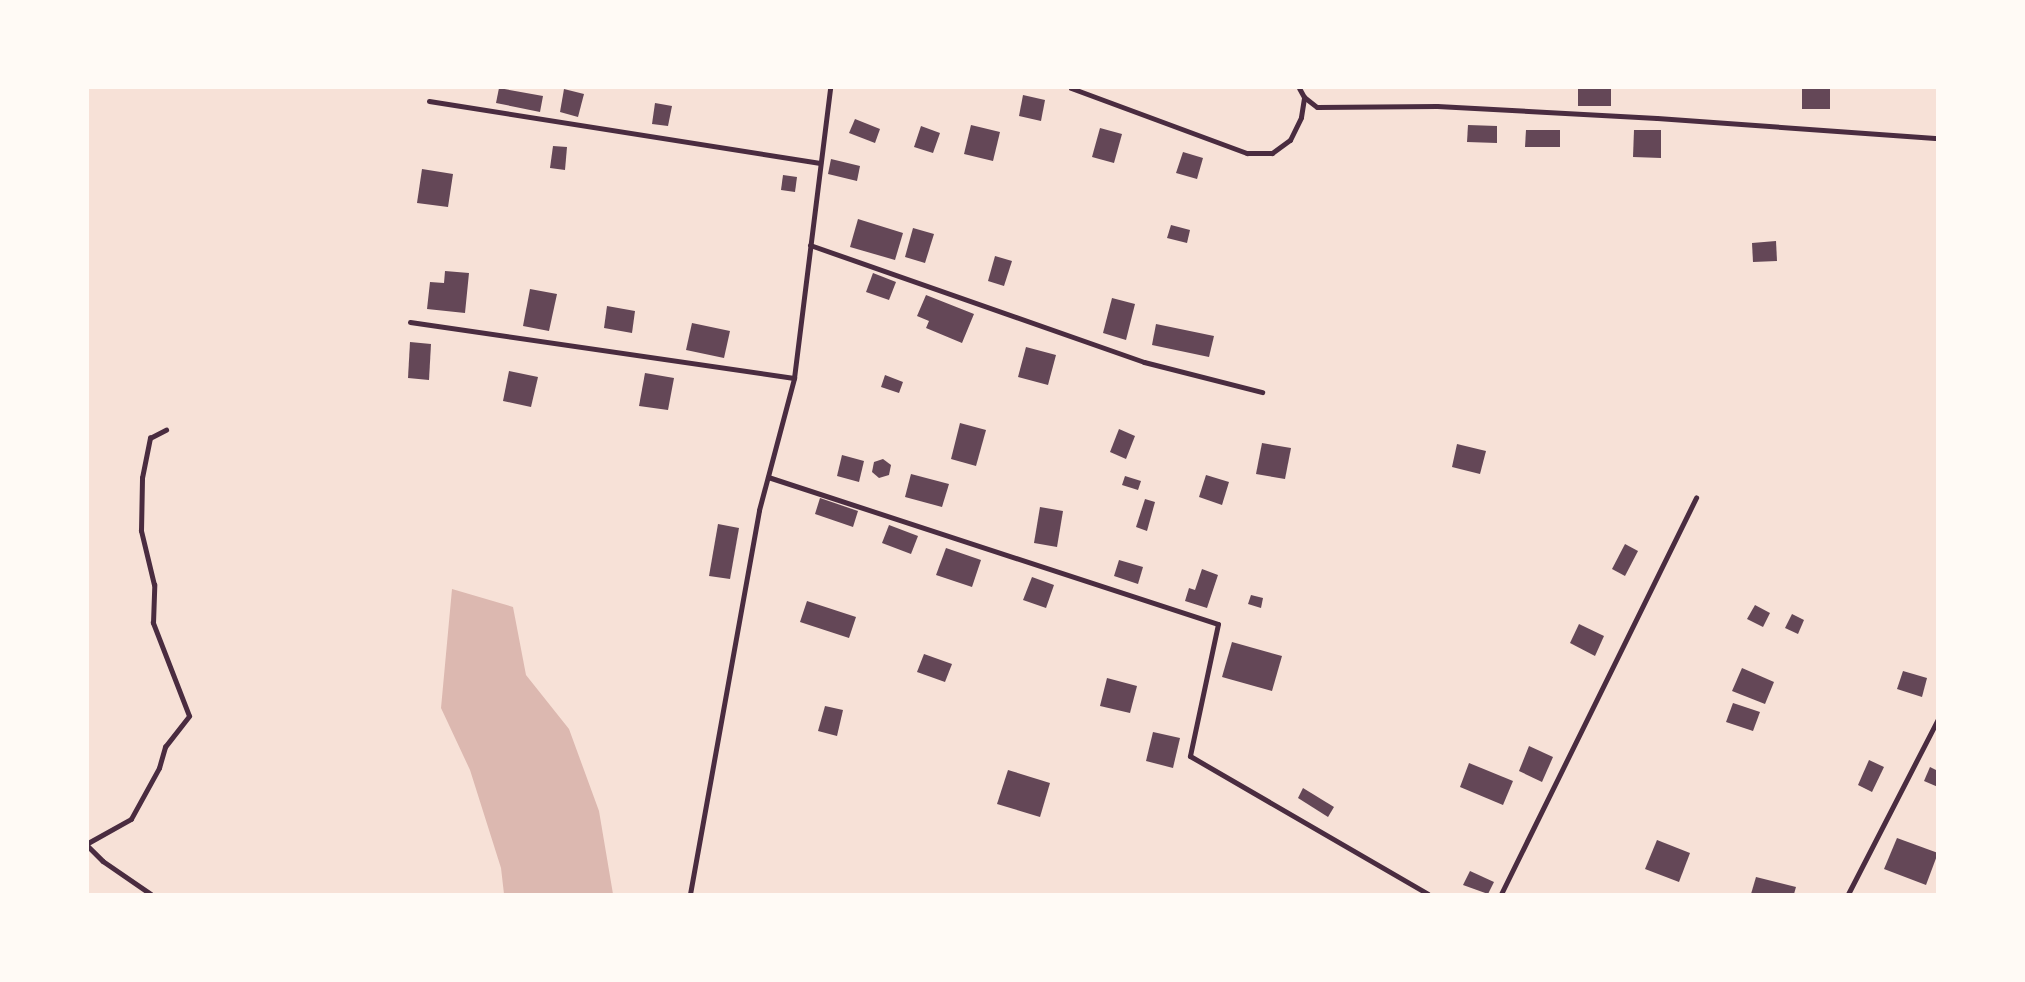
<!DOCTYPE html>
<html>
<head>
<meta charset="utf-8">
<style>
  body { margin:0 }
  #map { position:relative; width:2025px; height:982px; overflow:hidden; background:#f7e1d7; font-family:Mulish,sans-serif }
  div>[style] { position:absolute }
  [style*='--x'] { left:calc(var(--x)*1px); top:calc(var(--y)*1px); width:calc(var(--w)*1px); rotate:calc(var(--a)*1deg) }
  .water>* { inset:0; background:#dcb8b0 }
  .building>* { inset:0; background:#644757 }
  .path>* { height:4.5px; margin:-2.25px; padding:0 2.25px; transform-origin:2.25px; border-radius:2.25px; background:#4a2c40 }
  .service>* { height:5px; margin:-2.5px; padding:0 2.5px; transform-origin:2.5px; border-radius:2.5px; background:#4a2c40 }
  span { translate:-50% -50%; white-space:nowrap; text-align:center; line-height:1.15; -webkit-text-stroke:5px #fffaf5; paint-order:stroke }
  .frame { position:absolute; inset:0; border:89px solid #fffaf5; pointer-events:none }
</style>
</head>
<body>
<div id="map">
  <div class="water">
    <div style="clip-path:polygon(452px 589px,513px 607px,526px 675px,569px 729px,599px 811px,613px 894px,504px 894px,501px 868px,470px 770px,441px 708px)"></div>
  </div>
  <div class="building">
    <div style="clip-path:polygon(499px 88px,543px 96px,540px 112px,496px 103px)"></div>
    <div style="clip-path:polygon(1578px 88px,1611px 88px,1611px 106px,1578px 106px)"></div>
    <div style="clip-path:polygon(1802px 88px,1830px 88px,1830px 109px,1802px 109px)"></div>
    <div style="clip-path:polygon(564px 89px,584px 94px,578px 117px,560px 112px)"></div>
    <div style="clip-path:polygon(1023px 95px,1045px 100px,1041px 121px,1019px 116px)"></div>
    <div style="clip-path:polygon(655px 103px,672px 106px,668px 126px,652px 124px)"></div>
    <div style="clip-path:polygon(855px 119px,880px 129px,875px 143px,849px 133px)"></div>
    <div style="clip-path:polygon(971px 125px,1000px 132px,993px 161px,964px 154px)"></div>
    <div style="clip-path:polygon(1468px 125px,1497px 126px,1497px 143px,1467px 142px)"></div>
    <div style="clip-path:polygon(921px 126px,940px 133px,933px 153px,914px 147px)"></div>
    <div style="clip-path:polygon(1100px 128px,1122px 134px,1114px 163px,1092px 157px)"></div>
    <div style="clip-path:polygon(1526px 130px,1560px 130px,1560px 147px,1525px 147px)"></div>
    <div style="clip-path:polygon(1634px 130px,1661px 130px,1661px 158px,1633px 157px)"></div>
    <div style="clip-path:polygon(553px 146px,567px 147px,565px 170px,550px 168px)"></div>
    <div style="clip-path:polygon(1183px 152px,1203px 158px,1197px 179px,1176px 173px)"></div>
    <div style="clip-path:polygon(831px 159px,860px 166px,857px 181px,828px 174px)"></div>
    <div style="clip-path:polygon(422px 169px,453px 174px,448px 207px,417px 203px)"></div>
    <div style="clip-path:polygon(783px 175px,797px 177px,795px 192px,781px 190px)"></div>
    <div style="clip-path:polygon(858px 219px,903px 233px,895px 260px,850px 247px)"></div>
    <div style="clip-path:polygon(1171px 225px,1190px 230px,1187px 243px,1167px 238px)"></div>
    <div style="clip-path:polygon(913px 228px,934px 234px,925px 263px,905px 257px)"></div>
    <div style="clip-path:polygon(1776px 241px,1777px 261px,1753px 262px,1752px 243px)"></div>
    <div style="clip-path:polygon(995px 256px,1012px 261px,1004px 286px,988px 281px)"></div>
    <div style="clip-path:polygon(445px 271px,469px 273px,465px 313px,427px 309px,430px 282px,444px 283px)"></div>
    <div style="clip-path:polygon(873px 273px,896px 282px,889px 300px,866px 292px)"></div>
    <div style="clip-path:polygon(530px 289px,557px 294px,549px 331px,523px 326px)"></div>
    <div style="clip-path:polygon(926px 295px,974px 314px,962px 343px,926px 328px,929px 321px,917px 316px)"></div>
    <div style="clip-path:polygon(1112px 298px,1135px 304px,1126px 340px,1103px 333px)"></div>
    <div style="clip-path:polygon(607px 306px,635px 311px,632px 333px,604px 328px)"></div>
    <div style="clip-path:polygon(692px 323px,730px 331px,724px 358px,686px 350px)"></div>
    <div style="clip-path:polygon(1156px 324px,1214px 336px,1209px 357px,1152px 345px)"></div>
    <div style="clip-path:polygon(410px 342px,431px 344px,429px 380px,408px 378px)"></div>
    <div style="clip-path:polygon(1026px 347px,1056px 355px,1048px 385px,1018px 377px)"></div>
    <div style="clip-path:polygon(509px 371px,538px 377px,531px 407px,503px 401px)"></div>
    <div style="clip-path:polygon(645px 373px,674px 378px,668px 410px,639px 406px)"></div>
    <div style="clip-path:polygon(885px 375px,903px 382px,899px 393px,881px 387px)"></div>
    <div style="clip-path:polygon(960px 423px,986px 430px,976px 466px,951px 459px)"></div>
    <div style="clip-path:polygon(1119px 429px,1135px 436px,1126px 459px,1110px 452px)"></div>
    <div style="clip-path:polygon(1262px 443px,1291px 448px,1285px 479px,1256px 474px)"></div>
    <div style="clip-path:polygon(1457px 444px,1486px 451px,1480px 474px,1452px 467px)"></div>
    <div style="clip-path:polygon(842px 455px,864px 461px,859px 482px,837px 476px)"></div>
    <div style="clip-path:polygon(883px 459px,891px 465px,889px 475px,879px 478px,872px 472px,874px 462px)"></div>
    <div style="clip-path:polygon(911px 474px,949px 484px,942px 507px,905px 497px)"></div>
    <div style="clip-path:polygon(1206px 475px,1229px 482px,1222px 505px,1199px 497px)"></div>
    <div style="clip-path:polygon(1125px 476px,1141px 481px,1138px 490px,1122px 485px)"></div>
    <div style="clip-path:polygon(820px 498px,858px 511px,853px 527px,815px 514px)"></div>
    <div style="clip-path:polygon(1145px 499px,1155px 502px,1147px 531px,1136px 527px)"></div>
    <div style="clip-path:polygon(1040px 507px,1063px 511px,1057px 547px,1034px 543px)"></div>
    <div style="clip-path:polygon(718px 524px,739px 528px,730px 579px,709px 576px)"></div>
    <div style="clip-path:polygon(889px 525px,918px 536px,911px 554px,882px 543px)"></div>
    <div style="clip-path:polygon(1625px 544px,1638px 551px,1625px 576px,1612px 569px)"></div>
    <div style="clip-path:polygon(946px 548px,981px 560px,972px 587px,936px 575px)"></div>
    <div style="clip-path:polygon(1119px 560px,1143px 567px,1138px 584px,1114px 576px)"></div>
    <div style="clip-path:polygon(1202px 569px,1218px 575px,1207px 608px,1185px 601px,1189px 588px,1195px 590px)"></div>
    <div style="clip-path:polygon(1032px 577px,1054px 585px,1046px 608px,1023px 600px)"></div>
    <div style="clip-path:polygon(1251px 595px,1263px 598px,1261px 608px,1248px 604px)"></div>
    <div style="clip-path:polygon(807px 601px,856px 617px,849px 638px,800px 622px)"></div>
    <div style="clip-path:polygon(1755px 605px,1770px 613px,1763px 627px,1747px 619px)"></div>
    <div style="clip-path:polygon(1792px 614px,1804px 620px,1798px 634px,1785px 628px)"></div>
    <div style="clip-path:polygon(1579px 624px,1604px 636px,1595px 656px,1570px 643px)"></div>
    <div style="clip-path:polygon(1232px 642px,1282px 656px,1272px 691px,1222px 677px)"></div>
    <div style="clip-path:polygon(924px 654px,952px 664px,945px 682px,917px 672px)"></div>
    <div style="clip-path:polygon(1742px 668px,1774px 682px,1765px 704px,1732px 691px)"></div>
    <div style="clip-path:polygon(1903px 671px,1927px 678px,1922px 697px,1897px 689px)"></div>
    <div style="clip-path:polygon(1107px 678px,1137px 686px,1130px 713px,1100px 706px)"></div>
    <div style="clip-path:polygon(1733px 703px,1760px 712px,1753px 731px,1726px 722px)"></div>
    <div style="clip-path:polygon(825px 706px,843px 710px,837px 736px,818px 731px)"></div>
    <div style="clip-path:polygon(1153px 732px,1180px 738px,1173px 768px,1146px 761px)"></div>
    <div style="clip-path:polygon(1529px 746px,1553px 757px,1542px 782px,1519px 771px)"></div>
    <div style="clip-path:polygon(1869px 760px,1884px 767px,1872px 792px,1858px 785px)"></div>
    <div style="clip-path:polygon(1469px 763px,1513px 781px,1503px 805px,1460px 787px)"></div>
    <div style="clip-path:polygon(1930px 767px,1938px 771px,1938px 787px,1924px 781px)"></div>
    <div style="clip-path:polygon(1008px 770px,1050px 783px,1040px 817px,997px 804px)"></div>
    <div style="clip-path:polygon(1303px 788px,1334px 807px,1328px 817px,1298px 798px)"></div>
    <div style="clip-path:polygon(1897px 838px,1938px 853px,1926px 885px,1884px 869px)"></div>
    <div style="clip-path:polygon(1657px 840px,1690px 853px,1679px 882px,1645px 869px)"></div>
    <div style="clip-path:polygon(1470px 871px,1494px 882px,1488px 894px,1463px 885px)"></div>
    <div style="clip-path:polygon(1756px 877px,1796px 887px,1794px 894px,1751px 894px)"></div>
  </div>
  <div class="path">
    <div style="--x:88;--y:843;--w:49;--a:-29.2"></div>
    <div style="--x:131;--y:819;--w:58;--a:-61.2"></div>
    <div style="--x:159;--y:768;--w:22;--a:-74"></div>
    <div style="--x:165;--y:747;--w:39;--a:-52"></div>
    <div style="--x:189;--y:716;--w:100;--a:-111.2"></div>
    <div style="--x:153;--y:623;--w:38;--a:-88"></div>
    <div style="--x:154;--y:585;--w:56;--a:-103.5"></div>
    <div style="--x:141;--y:531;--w:53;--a:-88.9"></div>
    <div style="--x:142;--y:478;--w:41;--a:-78.7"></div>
    <div style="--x:150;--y:438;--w:18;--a:-27"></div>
    <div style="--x:88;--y:846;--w:21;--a:45"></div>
    <div style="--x:103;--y:861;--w:58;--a:34.5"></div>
  </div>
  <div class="service">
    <div style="--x:1071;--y:88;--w:188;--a:20.3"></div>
    <div style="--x:1247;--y:153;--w:25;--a:0"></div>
    <div style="--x:1272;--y:153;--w:22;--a:-36"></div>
    <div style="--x:1290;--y:140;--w:25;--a:-64"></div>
    <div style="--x:1301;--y:117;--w:20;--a:-81"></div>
    <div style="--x:1304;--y:97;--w:10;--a:-119"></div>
    <div style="--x:1304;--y:97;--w:16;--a:38"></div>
    <div style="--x:1317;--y:107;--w:120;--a:-0.5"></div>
    <div style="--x:1437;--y:106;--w:220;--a:3.1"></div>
    <div style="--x:1657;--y:118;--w:282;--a:4.1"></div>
    <div style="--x:429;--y:101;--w:396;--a:9"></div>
    <div style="--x:810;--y:245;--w:354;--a:19.3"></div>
    <div style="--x:1144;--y:362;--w:122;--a:14.3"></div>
    <div style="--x:410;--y:322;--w:388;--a:8.3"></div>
    <div style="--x:768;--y:477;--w:473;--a:18.1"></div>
    <div style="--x:1218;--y:624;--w:135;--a:102"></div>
    <div style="--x:1190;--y:756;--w:275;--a:30.1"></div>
    <div style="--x:690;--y:894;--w:390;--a:-79.8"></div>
    <div style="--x:759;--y:510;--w:137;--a:-75.1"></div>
    <div style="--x:794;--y:378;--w:292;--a:-82.9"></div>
    <div style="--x:1501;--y:894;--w:442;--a:-63.8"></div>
    <div style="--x:1848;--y:894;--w:197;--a:-62.8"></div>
  </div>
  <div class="frame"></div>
</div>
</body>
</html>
